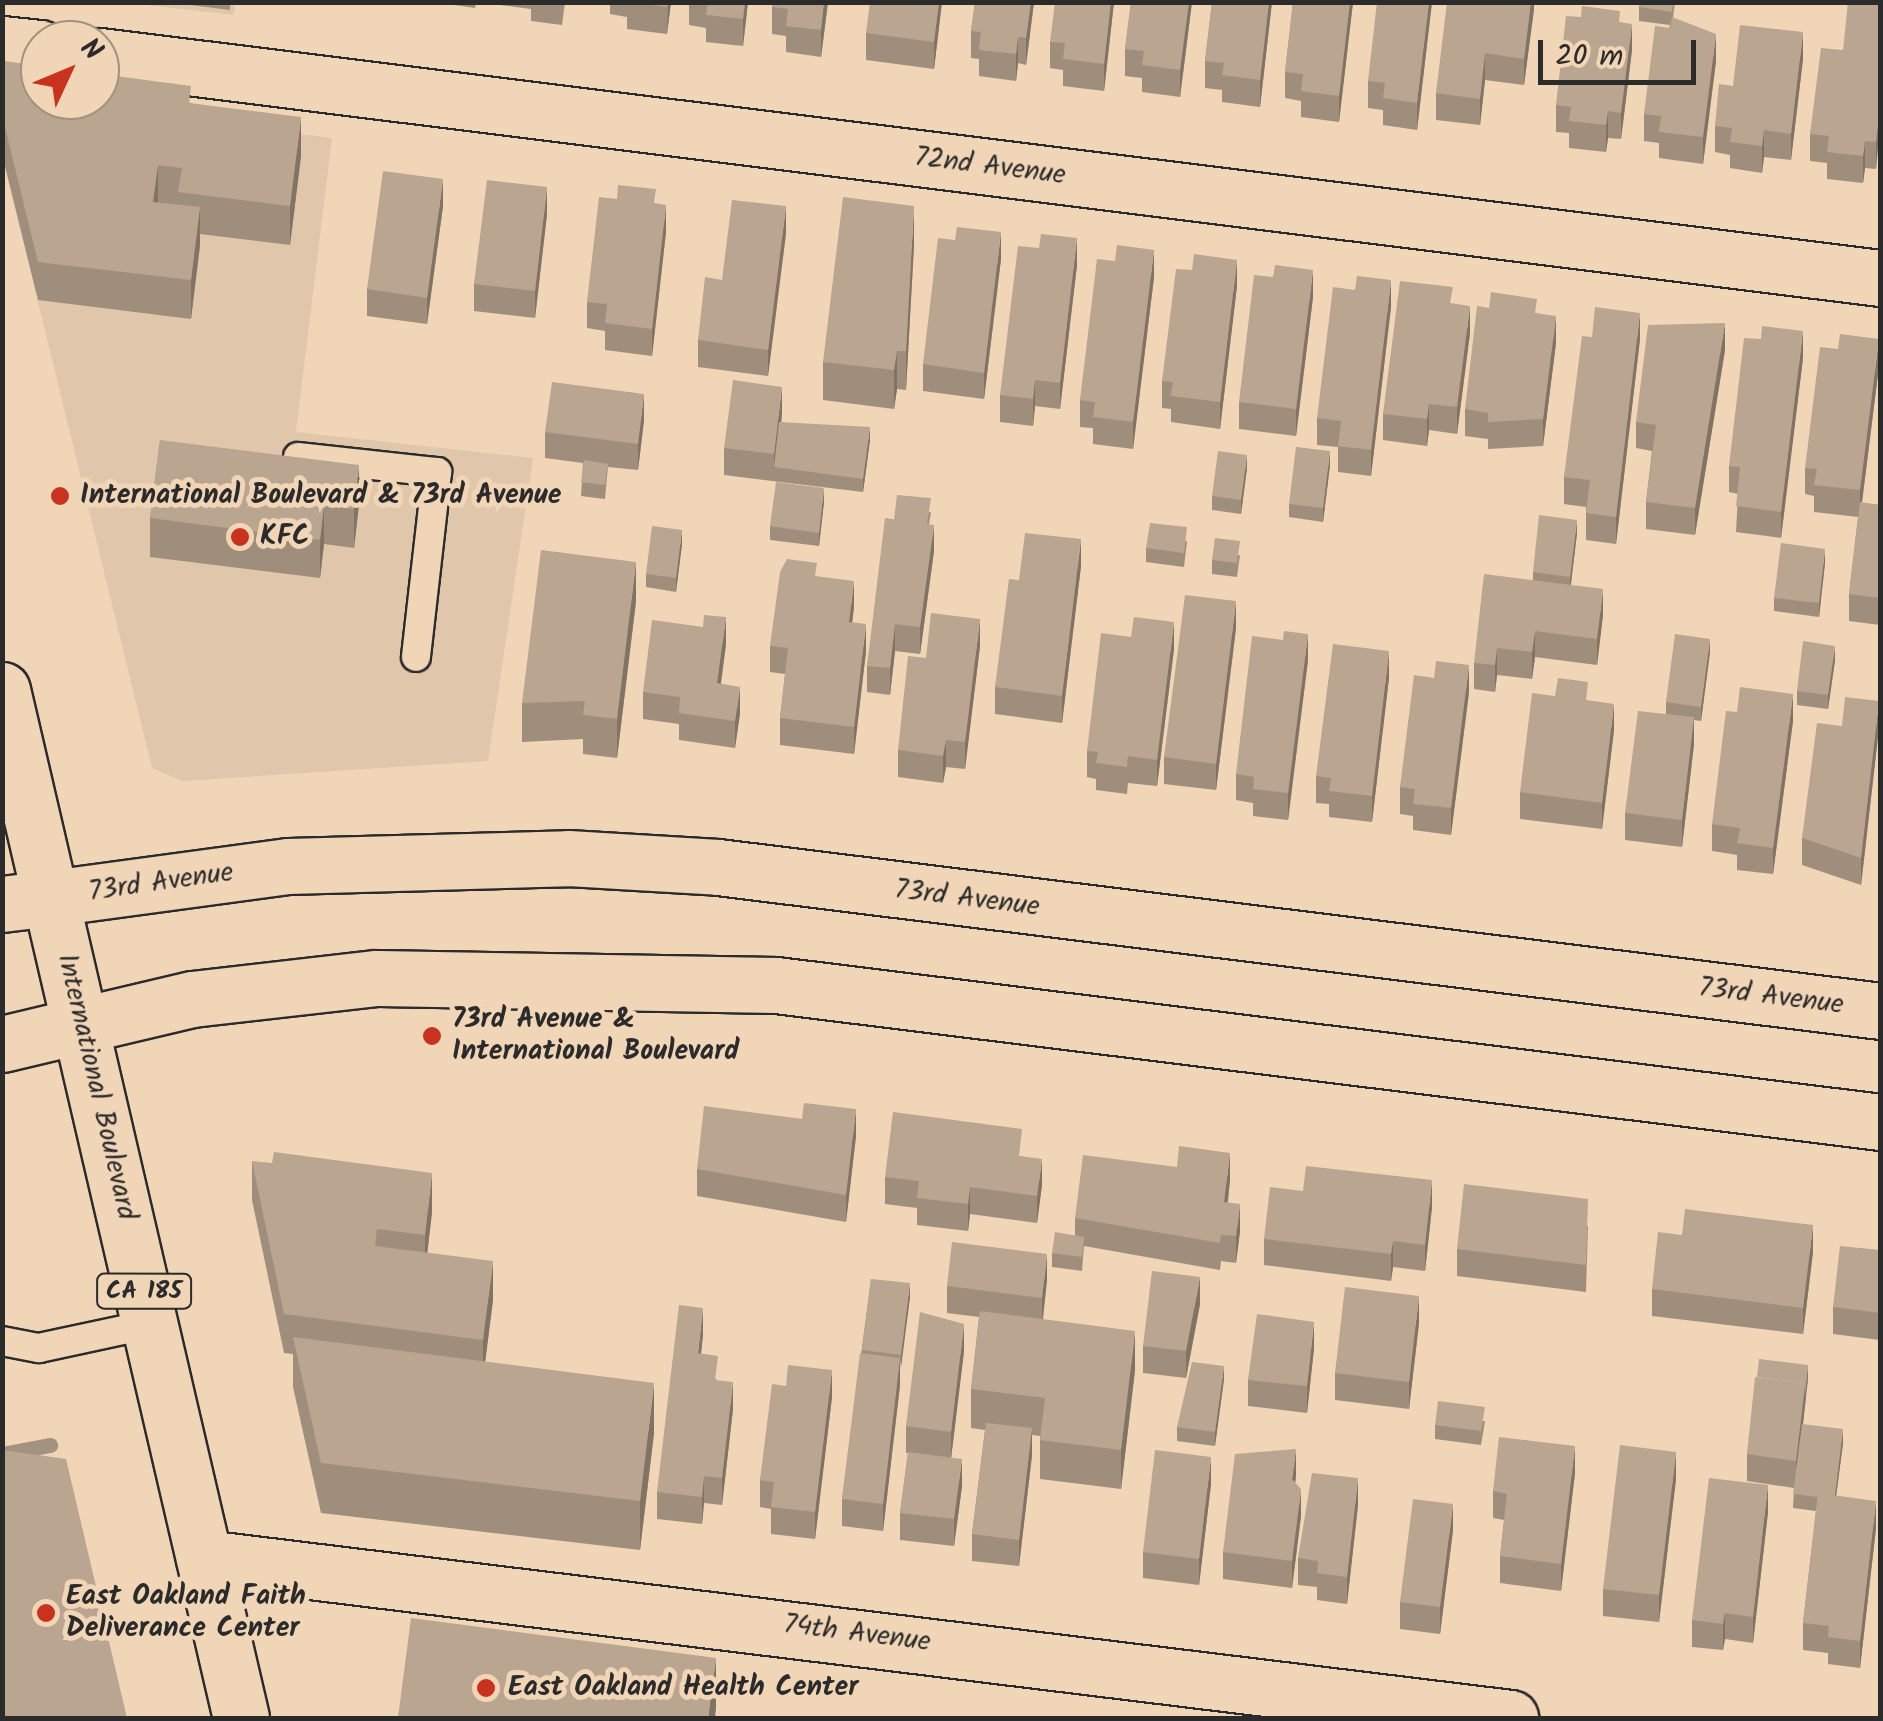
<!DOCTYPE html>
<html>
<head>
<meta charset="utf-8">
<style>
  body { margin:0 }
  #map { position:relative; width:1883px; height:1721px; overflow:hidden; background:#f1d5b7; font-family:Kalam,sans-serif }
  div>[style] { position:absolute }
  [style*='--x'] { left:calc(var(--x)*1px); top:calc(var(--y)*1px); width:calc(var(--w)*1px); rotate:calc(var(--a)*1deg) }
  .built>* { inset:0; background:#e0c7ab }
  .stream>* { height:15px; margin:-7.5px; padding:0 7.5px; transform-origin:7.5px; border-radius:7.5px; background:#a49280 }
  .roads { filter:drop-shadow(2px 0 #2b2b2b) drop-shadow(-2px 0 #2b2b2b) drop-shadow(0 2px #2b2b2b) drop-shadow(0 -2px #2b2b2b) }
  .lane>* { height:28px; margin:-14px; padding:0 14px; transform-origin:14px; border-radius:14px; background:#f1d5b7 }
  .street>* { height:55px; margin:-27.5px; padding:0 27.5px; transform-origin:27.5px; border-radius:27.5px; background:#f1d5b7 }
  .secondary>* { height:55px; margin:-27.5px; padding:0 27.5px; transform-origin:27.5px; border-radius:27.5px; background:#f1d5b7 }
  .primary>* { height:55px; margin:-27.5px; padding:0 27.5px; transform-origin:27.5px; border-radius:27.5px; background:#f1d5b7 }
  .wall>* { inset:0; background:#a08e7c }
  .shaded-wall>* { inset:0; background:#827465 }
  .building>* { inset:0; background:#baa590 }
  .dots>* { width:28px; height:28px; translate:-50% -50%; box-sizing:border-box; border:5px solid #f1d5b7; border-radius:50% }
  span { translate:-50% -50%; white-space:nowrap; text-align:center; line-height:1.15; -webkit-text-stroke:10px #f1d5b7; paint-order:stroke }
  .shield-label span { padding:2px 8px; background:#f1d5b7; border:2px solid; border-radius:8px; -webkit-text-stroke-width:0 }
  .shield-label { font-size:25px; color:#2b2b2b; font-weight:700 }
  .street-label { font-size:28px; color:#2b2b2b }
  .poi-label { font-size:28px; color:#2b2b2b; font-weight:700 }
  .left { translate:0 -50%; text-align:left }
  .frame { position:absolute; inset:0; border:5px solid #2b2b2b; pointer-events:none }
  .north { position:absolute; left:20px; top:20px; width:100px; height:100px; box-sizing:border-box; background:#f1d5b7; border:2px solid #a2917f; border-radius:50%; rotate:46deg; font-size:28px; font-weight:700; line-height:40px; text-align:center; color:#2b2b2b }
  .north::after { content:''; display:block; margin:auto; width:35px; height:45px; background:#c8321e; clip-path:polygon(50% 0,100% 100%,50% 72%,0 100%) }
  .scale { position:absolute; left:1538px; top:40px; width:158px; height:45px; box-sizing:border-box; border:5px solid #2b2b2b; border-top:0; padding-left:12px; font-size:30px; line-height:35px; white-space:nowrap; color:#2b2b2b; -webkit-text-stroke:8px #f1d5b7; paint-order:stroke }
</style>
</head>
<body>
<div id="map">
  <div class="built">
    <div style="clip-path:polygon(129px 3px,235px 3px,234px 15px)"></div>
    <div style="clip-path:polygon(2px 97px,332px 138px,296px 432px,533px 458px,488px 761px,183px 781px,152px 768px,3px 159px)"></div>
  </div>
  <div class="stream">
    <div style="--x:2;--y:1454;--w:49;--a:-10.6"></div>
  </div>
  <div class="roads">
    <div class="lane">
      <div style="--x:298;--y:457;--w:140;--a:6.2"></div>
      <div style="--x:437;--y:472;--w:186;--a:96.5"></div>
      <div style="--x:2;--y:1341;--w:38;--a:11"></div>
      <div style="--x:39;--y:1348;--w:115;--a:-12.1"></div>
    </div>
    <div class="street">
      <div style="--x:2;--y:44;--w:38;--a:6"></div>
      <div style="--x:100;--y:56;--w:1794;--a:7.11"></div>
      <div style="--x:204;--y:1558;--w:1316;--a:6.98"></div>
    </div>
    <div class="secondary">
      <div style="--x:51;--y:898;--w:239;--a:-7.7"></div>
      <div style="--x:288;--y:866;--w:280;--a:-1.6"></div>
      <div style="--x:568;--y:858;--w:150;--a:3.4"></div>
      <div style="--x:718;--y:867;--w:1171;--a:7.06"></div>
      <div style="--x:82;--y:1025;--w:113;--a:-13.3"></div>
      <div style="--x:192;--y:999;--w:186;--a:-6.5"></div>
      <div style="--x:377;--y:978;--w:399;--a:1"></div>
      <div style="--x:776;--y:985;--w:1112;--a:7.07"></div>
    </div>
    <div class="primary">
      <div style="--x:2;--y:690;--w:1055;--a:76.91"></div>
      <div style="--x:2;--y:904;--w:49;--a:-7"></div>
      <div style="--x:2;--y:1044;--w:82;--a:-13.4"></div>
    </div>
  </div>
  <div class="wall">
    <div style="clip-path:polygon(166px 2px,230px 2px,230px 10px)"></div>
    <div style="clip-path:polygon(434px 2px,476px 2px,475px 8px)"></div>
    <div style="clip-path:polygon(500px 2px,565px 2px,562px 25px,531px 21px,531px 9px,500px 5px)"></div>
    <div style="clip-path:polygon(610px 2px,671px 2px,667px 34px,627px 29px,627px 17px,610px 14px)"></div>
    <div style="clip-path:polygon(689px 2px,748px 2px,743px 46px,706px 42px,706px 28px,689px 25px)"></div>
    <div style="clip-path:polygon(772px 2px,828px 2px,821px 57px,786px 52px,786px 36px,772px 34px)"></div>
    <div style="clip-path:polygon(942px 2px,934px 69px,866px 60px,866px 33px)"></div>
    <div style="clip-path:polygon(975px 2px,1034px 2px,1026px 65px,1018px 63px,1016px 81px,979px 76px,979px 59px,971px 58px,971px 31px)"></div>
    <div style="clip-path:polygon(1114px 2px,1104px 91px,1063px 86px,1063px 70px,1050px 68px,1050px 42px)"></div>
    <div style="clip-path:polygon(1131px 2px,1192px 2px,1180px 97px,1142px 92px,1142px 78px,1125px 76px,1125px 49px)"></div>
    <div style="clip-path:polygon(1212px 2px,1272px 2px,1260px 107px,1222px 102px,1222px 90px,1205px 88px,1205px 61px)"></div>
    <div style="clip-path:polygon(1293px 2px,1353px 2px,1339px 122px,1301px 117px,1301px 101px,1285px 98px,1285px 72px)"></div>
    <div style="clip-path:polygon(1432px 2px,1417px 130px,1383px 125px,1383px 110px,1368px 108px,1368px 81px)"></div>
    <div style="clip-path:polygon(1534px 2px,1524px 85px,1485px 80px,1480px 125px,1436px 120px,1436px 93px)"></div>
    <div style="clip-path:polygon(1639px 2px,1675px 2px,1673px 18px,1716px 61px,1703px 164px,1659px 158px,1659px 143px,1644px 141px,1644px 114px,1670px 25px,1639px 21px)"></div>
    <div style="clip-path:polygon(1880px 2px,1876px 169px,1865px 168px,1863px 183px,1827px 179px,1827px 163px,1810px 161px,1810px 134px,1843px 50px)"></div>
    <div style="clip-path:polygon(1620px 22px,1632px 50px,1621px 139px,1608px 138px,1606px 152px,1569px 148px,1569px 133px,1556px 132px,1556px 105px)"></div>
    <div style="clip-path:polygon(1803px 59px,1791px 160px,1764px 157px,1762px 173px,1730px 168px,1730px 155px,1715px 152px,1715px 126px,1733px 86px)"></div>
    <div style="clip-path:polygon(2px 63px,191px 103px,301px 156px,290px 245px,200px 234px,191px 319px,38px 300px,2px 154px)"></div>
    <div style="clip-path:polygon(656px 204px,666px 232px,652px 356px,605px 350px,605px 331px,587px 328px,587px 302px)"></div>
    <div style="clip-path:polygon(443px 206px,427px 324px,367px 316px,367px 289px)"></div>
    <div style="clip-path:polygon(547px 214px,535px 318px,474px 311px,474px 284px)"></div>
    <div style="clip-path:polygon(786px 233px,768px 376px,698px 367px,698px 340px,722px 280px)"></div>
    <div style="clip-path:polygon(914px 245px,906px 390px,897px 389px,894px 409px,823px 400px,823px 362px)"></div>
    <div style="clip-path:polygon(1001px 259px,984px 399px,923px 391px,923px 364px)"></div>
    <div style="clip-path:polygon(1115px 261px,1154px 277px,1133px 449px,1093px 444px,1093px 428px,1080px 427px,1080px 400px)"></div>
    <div style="clip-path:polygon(1077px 265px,1060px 409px,1035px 406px,1033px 426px,1000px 422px,1000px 395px)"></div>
    <div style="clip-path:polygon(1237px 286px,1220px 429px,1171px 422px,1171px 409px,1162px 408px,1162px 381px)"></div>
    <div style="clip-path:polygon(1313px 297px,1296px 436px,1239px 429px,1239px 402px)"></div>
    <div style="clip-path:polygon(1453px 304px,1470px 333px,1457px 434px,1429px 430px,1427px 446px,1383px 440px,1383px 414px)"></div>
    <div style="clip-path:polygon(1391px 307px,1371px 476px,1338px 472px,1338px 447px,1317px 445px,1317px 418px)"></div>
    <div style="clip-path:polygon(1537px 313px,1556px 343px,1543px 446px,1488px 449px,1488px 439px,1465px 436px,1465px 409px)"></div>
    <div style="clip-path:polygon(1592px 337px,1640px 339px,1616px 544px,1586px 540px,1586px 507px,1564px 504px,1564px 477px)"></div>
    <div style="clip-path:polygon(1725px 350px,1695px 535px,1646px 529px,1646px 502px,1652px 451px,1636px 448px,1636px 422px)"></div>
    <div style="clip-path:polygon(1803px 358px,1781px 538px,1736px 532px,1738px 494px,1729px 492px,1729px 466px)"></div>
    <div style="clip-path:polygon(1879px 366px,1862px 503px,1880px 505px,1880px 483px,1880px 625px,1849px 621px,1849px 594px,1858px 517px,1814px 512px,1814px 496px,1805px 494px,1805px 468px)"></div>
    <div style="clip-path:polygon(782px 414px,781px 422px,870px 440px,863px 492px,724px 475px,724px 448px)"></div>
    <div style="clip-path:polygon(644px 420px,638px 470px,608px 467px,605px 499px,581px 496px,583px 463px,545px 458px,545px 432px)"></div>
    <div style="clip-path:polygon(160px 440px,359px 504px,354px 548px,324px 544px,320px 578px,150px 557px,150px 518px)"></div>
    <div style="clip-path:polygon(1330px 465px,1323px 522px,1289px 517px,1289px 504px)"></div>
    <div style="clip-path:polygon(1247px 468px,1241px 514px,1212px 510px,1212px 496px)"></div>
    <div style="clip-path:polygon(824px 502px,819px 546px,770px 540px,770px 526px)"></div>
    <div style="clip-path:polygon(931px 512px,929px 524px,934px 551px,920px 654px,895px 651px,890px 695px,867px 692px,867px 666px,894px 520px)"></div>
    <div style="clip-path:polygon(1577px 533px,1571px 585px,1603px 615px,1597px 665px,1535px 657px,1532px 679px,1497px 675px,1495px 692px,1474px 689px,1474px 663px,1533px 580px,1533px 572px)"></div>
    <div style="clip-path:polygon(1187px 541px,1184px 567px,1146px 562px,1146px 548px)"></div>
    <div style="clip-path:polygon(682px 544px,676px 592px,646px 587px,646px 574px)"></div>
    <div style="clip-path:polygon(1240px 555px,1237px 577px,1212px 574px,1212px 560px)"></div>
    <div style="clip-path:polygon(1825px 563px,1819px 617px,1774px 611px,1774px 598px)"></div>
    <div style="clip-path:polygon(1081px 566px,1062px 723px,995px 714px,995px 687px,1019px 580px)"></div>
    <div style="clip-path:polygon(817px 576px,854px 607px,852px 622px,866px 651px,854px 754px,780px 745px,780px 718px,785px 674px,770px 672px,770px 646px)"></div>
    <div style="clip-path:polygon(636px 601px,617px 758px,583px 754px,583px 739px,522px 742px,522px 703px)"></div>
    <div style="clip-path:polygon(703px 627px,726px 644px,721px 684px,740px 713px,735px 748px,679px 740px,679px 724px,643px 719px,643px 692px)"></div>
    <div style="clip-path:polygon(1236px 628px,1216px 790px,1164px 784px,1164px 757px)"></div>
    <div style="clip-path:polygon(1283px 640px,1308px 660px,1288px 820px,1253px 816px,1253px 803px,1236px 800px,1236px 774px)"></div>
    <div style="clip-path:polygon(980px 646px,965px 769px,946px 767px,943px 783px,898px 777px,898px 750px)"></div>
    <div style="clip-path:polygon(1174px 649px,1157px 786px,1128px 783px,1127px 794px,1096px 790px,1096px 779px,1087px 777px,1087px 751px)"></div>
    <div style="clip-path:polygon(1710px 652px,1701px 721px,1694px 720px,1694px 744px,1682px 847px,1625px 840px,1625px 813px,1666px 714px,1666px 702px)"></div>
    <div style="clip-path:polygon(1835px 660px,1828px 709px,1797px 705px,1797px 691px)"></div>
    <div style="clip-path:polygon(1389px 678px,1372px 822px,1329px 817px,1329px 804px,1316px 803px,1316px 776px)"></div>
    <div style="clip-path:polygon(1434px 678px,1469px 692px,1451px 835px,1413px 830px,1413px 816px,1400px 814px,1400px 787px)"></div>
    <div style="clip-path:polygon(1588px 701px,1614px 730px,1602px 829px,1520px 819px,1520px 792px)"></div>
    <div style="clip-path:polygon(1793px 721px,1773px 874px,1737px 870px,1737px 855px,1712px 851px,1712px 824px)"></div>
    <div style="clip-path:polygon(1842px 726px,1879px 728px,1861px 885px,1802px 865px,1802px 838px)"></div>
    <div style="clip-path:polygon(856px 1136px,846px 1222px,697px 1196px,697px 1169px)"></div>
    <div style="clip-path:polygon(1022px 1156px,1042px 1185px,1037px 1223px,970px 1214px,968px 1231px,917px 1225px,917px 1208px,885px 1204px,885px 1177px)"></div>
    <div style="clip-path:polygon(252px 1161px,432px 1212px,427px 1253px,493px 1300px,485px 1362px,654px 1433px,640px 1550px,321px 1513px,293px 1387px,293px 1354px,284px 1353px,252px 1200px)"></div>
    <div style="clip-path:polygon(1230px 1180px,1228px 1203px,1240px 1231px,1236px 1263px,1221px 1261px,1220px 1270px,1084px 1246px,1082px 1271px,1052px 1267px,1052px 1253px,1075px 1235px,1075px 1218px)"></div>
    <div style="clip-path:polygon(1432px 1207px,1425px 1271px,1393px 1267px,1391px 1281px,1264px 1265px,1264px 1239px)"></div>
    <div style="clip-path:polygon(1588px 1226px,1586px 1292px,1457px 1276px,1457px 1249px)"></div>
    <div style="clip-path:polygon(1880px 1250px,1880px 1340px,1833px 1334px,1833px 1307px)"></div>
    <div style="clip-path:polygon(1813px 1252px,1803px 1334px,1652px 1316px,1652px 1289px)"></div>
    <div style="clip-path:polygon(871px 1279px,910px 1297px,900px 1368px,900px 1385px,883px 1531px,842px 1526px,842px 1499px)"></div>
    <div style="clip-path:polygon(1047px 1280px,1043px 1319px,1135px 1370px,1121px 1489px,1040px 1479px,1040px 1436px,1032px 1435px,1032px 1455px,1019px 1566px,972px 1561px,972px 1534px,985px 1430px,971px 1428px,971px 1389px,979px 1317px,947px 1313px,947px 1286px)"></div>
    <div style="clip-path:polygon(1200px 1304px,1186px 1378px,1143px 1373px,1143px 1346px)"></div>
    <div style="clip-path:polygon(1419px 1323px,1409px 1409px,1335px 1400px,1335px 1373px)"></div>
    <div style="clip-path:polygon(703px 1335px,701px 1354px,733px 1409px,722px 1505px,704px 1503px,702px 1524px,657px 1519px,657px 1492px)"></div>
    <div style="clip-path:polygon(1314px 1348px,1307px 1413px,1248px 1406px,1248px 1380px)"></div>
    <div style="clip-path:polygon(964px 1351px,951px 1458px,962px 1486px,954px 1546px,900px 1540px,900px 1513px,908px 1453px,906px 1453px,906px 1426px)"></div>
    <div style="clip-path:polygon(1808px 1378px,1803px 1424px,1843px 1443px,1836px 1496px,1876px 1528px,1860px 1668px,1828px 1664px,1828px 1653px,1803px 1650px,1803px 1623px,1816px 1511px,1793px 1508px,1794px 1488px,1747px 1481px,1747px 1454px)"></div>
    <div style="clip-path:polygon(1224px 1379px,1215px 1446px,1177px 1441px,1177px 1427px)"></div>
    <div style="clip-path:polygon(786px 1386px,832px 1397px,815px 1539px,771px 1534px,771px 1509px,760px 1507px,760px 1480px)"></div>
    <div style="clip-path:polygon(1485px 1421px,1481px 1445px,1435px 1439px,1435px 1425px)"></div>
    <div style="clip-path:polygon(1575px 1473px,1561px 1591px,1500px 1583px,1500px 1556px,1504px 1520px,1493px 1518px,1493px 1491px)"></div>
    <div style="clip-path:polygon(1296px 1476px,1295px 1483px,1301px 1516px,1292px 1588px,1223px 1579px,1223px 1552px)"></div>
    <div style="clip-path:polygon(1676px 1479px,1659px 1622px,1603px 1616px,1603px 1589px)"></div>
    <div style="clip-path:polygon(1211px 1484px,1199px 1585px,1143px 1578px,1143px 1552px)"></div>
    <div style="clip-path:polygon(1358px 1505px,1347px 1604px,1317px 1600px,1317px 1587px,1298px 1585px,1298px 1558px)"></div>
    <div style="clip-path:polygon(1768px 1512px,1753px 1643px,1725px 1639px,1723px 1650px,1692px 1647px,1692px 1620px)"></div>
    <div style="clip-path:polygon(1453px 1530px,1440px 1634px,1400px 1629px,1400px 1602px)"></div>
  </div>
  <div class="shaded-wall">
    <div style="clip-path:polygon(668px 2px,671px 2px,667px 34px)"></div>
    <div style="clip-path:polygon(745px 2px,748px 2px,743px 46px,743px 19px)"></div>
    <div style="clip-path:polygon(824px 2px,828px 2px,821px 57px,821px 30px)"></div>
    <div style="clip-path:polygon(939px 2px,942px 2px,934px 69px,934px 42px)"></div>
    <div style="clip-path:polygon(1031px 2px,1034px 2px,1026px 65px,1026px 38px)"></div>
    <div style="clip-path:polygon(1111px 2px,1114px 2px,1104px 91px,1104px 64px)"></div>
    <div style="clip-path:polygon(1189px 2px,1192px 2px,1180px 97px,1180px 70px)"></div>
    <div style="clip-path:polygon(1269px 2px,1272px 2px,1260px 107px,1260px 80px)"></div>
    <div style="clip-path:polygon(1350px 2px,1353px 2px,1339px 122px,1339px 96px)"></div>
    <div style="clip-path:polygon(1429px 2px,1432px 2px,1417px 130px,1417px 103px)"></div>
    <div style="clip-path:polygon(1531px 2px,1534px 2px,1534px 10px,1524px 85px,1524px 59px)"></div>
    <div style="clip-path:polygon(1632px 24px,1632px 50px,1621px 139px,1621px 113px)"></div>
    <div style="clip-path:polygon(1803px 32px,1803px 59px,1791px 160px,1791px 134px)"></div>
    <div style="clip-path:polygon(1716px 34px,1716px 61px,1703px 164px,1703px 137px)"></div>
    <div style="clip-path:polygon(1018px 37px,1018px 63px,1016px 81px,1016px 54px)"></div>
    <div style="clip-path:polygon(1485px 53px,1485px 80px,1480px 125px,1480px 99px)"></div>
    <div style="clip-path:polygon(1880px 102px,1880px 128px,1876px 169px,1876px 142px)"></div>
    <div style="clip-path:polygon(1608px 111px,1608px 138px,1606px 152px,1606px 125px)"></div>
    <div style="clip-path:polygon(301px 117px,301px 156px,290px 245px,290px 206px)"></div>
    <div style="clip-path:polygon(1764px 130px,1764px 157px,1762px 173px,1762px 146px)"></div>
    <div style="clip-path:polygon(1865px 141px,1865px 168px,1863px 183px,1863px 156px)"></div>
    <div style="clip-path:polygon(158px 165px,158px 203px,153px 202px)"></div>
    <div style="clip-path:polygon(443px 179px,443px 206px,427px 324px,427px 298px)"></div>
    <div style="clip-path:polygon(547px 187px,547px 214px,535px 318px,535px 291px)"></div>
    <div style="clip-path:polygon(666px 205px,666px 232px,652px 356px,652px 329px)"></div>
    <div style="clip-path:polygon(786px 206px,786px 233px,768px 376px,768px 350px)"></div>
    <div style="clip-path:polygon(914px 206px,914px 245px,906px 390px,906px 351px)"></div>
    <div style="clip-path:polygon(200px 207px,200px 246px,191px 319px,191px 280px)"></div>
    <div style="clip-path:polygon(1001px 232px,1001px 259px,984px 399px,984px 373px)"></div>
    <div style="clip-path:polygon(1077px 238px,1077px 265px,1060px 409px,1060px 383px)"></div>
    <div style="clip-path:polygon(1154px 250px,1154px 277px,1133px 449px,1133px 422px)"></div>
    <div style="clip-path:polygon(1237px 260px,1237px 286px,1220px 429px,1220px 402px)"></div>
    <div style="clip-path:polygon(1313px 270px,1313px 297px,1296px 436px,1296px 409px)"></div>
    <div style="clip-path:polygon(1391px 280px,1391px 307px,1371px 476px,1371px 450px)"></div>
    <div style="clip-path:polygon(1470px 306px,1470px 333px,1457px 434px,1457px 407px)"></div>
    <div style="clip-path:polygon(1640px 313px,1640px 339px,1616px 544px,1616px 517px)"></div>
    <div style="clip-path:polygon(1556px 316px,1556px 343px,1543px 446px,1543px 419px)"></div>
    <div style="clip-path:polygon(1725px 323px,1725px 350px,1695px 535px,1695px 508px)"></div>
    <div style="clip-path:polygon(1803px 331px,1803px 358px,1781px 538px,1781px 512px)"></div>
    <div style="clip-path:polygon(1879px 339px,1879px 366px,1860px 517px,1860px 490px)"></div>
    <div style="clip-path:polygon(897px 351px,897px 389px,894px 409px,894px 370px)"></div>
    <div style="clip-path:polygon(1035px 380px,1035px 406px,1033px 426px,1033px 399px)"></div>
    <div style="clip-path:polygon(782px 387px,782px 414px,776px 468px,774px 467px,774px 454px)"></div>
    <div style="clip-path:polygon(644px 394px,644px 420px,638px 470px,638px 444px)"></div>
    <div style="clip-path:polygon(1429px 404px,1429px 430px,1427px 446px,1427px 419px)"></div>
    <div style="clip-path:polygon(870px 427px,870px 440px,863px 492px,863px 479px)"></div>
    <div style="clip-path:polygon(1330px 451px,1330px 465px,1323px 522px,1323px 508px)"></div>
    <div style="clip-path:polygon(1247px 455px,1247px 468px,1241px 514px,1241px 500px)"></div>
    <div style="clip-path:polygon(359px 465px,359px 504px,354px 548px,354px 509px)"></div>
    <div style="clip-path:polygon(824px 488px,824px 502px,819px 546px,819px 533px)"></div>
    <div style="clip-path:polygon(324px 505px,324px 544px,320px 578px,320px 540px)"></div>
    <div style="clip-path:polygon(1577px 520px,1577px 533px,1570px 590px,1570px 577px)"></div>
    <div style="clip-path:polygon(934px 525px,934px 551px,920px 654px,920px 627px)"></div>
    <div style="clip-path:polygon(682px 530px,682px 544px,676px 592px,676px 578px)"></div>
    <div style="clip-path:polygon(1081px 539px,1081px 566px,1062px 723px,1062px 696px)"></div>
    <div style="clip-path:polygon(1825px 549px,1825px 563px,1819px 617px,1819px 603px)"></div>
    <div style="clip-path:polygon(636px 562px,636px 601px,617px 758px,617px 719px)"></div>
    <div style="clip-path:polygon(854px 581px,854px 607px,849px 649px,849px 622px)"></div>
    <div style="clip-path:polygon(1603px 589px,1603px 615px,1597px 665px,1597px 639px)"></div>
    <div style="clip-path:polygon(1236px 601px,1236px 628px,1216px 790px,1216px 764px)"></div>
    <div style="clip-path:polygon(726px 617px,726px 644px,717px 710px,717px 683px)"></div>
    <div style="clip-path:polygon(980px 619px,980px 646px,965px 769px,965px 742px)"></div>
    <div style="clip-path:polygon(1174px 622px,1174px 649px,1157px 786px,1157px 760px)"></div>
    <div style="clip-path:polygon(866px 624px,866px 651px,854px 754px,854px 727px)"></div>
    <div style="clip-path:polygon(895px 624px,895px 651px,890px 695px,890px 668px)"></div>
    <div style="clip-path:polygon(1535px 631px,1535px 657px,1532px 679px,1532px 652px)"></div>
    <div style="clip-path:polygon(1308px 634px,1308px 660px,1288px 820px,1288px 793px)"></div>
    <div style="clip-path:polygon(1710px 639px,1710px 652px,1701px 721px,1701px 707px)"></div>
    <div style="clip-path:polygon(1835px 646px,1835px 660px,1828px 709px,1828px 695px)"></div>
    <div style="clip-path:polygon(1497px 648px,1497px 675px,1495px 692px,1495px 665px)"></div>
    <div style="clip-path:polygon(1389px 651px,1389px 678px,1372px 822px,1372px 796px)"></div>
    <div style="clip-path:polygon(1469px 665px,1469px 692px,1451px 835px,1451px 808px)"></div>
    <div style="clip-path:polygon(740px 687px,740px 713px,735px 748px,735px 721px)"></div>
    <div style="clip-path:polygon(1793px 694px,1793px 721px,1773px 874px,1773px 848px)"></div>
    <div style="clip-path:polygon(1879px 701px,1879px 728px,1861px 885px,1861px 858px)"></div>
    <div style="clip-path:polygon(1614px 704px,1614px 730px,1602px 829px,1602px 803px)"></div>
    <div style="clip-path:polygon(1694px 717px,1694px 744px,1682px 847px,1682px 820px)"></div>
    <div style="clip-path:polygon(946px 740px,946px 767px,943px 783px,943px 756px)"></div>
    <div style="clip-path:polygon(856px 1109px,856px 1136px,846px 1222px,846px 1195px)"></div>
    <div style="clip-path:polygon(1230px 1153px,1230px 1180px,1224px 1229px,1224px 1202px)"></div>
    <div style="clip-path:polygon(1042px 1159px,1042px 1185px,1037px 1223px,1037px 1196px)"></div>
    <div style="clip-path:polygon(432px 1173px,432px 1212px,425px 1274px,425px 1235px)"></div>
    <div style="clip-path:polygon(1432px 1180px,1432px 1207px,1425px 1271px,1425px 1245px)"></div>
    <div style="clip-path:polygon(970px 1187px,970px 1214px,968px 1231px,968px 1204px)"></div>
    <div style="clip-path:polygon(1240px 1204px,1240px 1231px,1236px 1263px,1236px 1236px)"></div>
    <div style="clip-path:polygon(1813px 1225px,1813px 1252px,1803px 1334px,1803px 1308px)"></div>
    <div style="clip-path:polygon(1393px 1241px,1393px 1267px,1391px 1281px,1391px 1254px)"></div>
    <div style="clip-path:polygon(1047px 1254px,1047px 1280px,1042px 1325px,1042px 1298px)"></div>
    <div style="clip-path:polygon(493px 1261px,493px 1300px,483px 1379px,483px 1340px)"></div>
    <div style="clip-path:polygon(1200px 1277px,1200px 1304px,1186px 1378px,1186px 1351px)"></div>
    <div style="clip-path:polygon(910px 1283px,910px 1297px,901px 1368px,901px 1355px)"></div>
    <div style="clip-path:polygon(1419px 1296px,1419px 1323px,1409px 1409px,1409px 1382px)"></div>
    <div style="clip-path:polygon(703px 1308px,703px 1335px,698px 1380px,698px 1353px)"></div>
    <div style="clip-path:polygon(1314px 1322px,1314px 1348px,1307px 1413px,1307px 1386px)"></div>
    <div style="clip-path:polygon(964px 1324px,964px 1351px,951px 1459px,951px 1432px)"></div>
    <div style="clip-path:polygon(1135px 1331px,1135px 1370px,1121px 1489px,1121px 1450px)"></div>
    <div style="clip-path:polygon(900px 1358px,900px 1385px,883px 1531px,883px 1504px)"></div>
    <div style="clip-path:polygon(1808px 1365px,1808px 1378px,1796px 1488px,1796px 1461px)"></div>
    <div style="clip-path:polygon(1224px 1366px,1224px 1379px,1215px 1446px,1215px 1432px)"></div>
    <div style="clip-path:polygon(832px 1370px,832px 1397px,815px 1539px,815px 1512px)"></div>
    <div style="clip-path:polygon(733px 1382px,733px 1409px,722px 1505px,722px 1478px)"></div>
    <div style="clip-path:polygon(654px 1383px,654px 1433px,640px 1550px,640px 1501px)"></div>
    <div style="clip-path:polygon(1032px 1428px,1032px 1455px,1019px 1566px,1019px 1540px)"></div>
    <div style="clip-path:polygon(1843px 1429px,1843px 1443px,1834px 1513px,1834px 1499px)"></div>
    <div style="clip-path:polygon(1575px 1446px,1575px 1473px,1561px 1591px,1561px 1564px)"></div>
    <div style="clip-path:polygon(1296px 1449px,1296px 1476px,1292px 1506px,1292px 1479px)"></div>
    <div style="clip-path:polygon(1676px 1452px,1676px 1479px,1659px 1622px,1659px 1595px)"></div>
    <div style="clip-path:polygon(1211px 1457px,1211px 1484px,1199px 1585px,1199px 1559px)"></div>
    <div style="clip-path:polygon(962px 1459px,962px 1486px,954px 1546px,954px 1519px)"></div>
    <div style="clip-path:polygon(704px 1476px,704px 1503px,702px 1524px,702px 1497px)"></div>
    <div style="clip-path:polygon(1358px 1478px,1358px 1505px,1347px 1604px,1347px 1577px)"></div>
    <div style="clip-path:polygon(1768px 1485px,1768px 1512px,1753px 1643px,1753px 1617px)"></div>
    <div style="clip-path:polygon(1301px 1489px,1301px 1516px,1292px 1588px,1292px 1561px)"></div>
    <div style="clip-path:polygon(1876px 1501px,1876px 1528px,1860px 1668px,1860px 1641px)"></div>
    <div style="clip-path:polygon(1453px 1504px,1453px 1530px,1440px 1634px,1440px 1607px)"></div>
    <div style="clip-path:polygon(1725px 1613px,1725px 1639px,1723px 1650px,1723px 1624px)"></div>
    <div style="clip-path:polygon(716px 1658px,716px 1708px,715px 1718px,708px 1718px)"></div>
  </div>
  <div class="building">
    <div style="clip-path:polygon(627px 2px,668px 2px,667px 7px)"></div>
    <div style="clip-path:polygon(708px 2px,745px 2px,743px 19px,706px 15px)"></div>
    <div style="clip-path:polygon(772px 2px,824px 2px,821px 30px,786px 26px,788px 9px,772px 7px)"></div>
    <div style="clip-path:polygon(870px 2px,939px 2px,934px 42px,866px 33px)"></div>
    <div style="clip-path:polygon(975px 2px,1031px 2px,1026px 38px,1018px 37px,1016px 54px,979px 50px,981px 32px,971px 31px)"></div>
    <div style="clip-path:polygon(1055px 2px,1111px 2px,1104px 64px,1063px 59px,1065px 43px,1050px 42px)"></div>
    <div style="clip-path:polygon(1131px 2px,1189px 2px,1180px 70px,1142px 65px,1144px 51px,1125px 49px)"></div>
    <div style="clip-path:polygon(1212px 2px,1269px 2px,1260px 80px,1222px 75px,1224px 63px,1205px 61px)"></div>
    <div style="clip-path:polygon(1293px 2px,1350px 2px,1339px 96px,1301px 91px,1303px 74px,1285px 72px)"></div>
    <div style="clip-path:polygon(1377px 2px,1429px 2px,1417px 103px,1383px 98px,1385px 83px,1368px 81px)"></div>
    <div style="clip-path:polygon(1447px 2px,1531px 2px,1524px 59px,1485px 53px,1480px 99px,1436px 93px)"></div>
    <div style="clip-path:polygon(1639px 2px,1673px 2px,1672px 12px,1639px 7px)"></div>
    <div style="clip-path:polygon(1848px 2px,1880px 2px,1880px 102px,1876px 142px,1865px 141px,1863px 156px,1827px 152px,1829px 136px,1810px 134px,1821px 48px,1843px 50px)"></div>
    <div style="clip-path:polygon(1582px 6px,1620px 11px,1619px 22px,1632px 24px,1621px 113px,1608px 111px,1606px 125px,1569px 121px,1571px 107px,1556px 105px,1566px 16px,1581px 17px)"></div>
    <div style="clip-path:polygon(1672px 17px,1716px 34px,1703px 137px,1659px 132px,1661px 116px,1644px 114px,1655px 26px,1670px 28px)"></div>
    <div style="clip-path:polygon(1740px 25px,1803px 32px,1791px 134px,1764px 130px,1762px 146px,1730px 142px,1732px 128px,1715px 126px,1719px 84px,1733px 86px)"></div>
    <div style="clip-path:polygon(4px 61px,40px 66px,40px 100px,100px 100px,100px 74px,191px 86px,189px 103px,301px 117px,290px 206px,178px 192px,182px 168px,158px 165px,153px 202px,200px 207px,191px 280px,38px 262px,2px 115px,2px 63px)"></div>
    <div style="clip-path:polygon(383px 171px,443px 179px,427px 298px,367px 289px)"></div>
    <div style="clip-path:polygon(487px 180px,547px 187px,535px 291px,474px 284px)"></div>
    <div style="clip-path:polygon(618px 185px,656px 189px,654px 203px,666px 205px,652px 329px,605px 323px,607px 304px,587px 302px,599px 197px,617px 199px)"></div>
    <div style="clip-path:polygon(843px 197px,914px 206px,906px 351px,897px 351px,894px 370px,823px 362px)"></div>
    <div style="clip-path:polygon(732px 200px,786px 206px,768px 350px,698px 340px,705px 277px,722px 280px)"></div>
    <div style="clip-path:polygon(957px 227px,1001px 232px,984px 373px,923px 364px,938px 238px,955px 240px)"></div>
    <div style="clip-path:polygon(1041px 234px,1077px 238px,1060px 383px,1035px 380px,1033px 399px,1000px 395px,1018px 246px,1039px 248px)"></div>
    <div style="clip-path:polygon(1117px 245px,1154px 250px,1133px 422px,1093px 417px,1095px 402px,1080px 400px,1097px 259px,1115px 261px)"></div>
    <div style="clip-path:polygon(1194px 254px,1237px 260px,1220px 402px,1171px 396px,1173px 382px,1162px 381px,1176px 269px,1192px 270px)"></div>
    <div style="clip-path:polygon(1275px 265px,1313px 270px,1296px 409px,1239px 402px,1254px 275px,1273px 277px)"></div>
    <div style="clip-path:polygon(1357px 276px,1391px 280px,1371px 450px,1338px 446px,1341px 421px,1317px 418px,1333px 287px,1355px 290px)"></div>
    <div style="clip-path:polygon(1400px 281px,1453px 287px,1450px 303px,1470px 306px,1457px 407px,1429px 404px,1427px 419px,1383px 414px)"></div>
    <div style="clip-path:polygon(1491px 292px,1537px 299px,1535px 313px,1556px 316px,1543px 419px,1488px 422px,1488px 413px,1465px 409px,1477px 306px,1489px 308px)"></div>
    <div style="clip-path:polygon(1595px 307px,1640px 313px,1616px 517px,1586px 513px,1590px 480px,1564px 477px,1582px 336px,1592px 337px)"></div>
    <div style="clip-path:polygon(1725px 323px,1695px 508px,1646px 502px,1656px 425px,1636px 422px,1648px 325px)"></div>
    <div style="clip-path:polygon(1762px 326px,1803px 331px,1781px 512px,1736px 506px,1740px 467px,1729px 466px,1744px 338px,1761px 339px)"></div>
    <div style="clip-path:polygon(1840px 334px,1879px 339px,1860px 490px,1814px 485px,1817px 469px,1805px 468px,1820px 347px,1838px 349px)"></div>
    <div style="clip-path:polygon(733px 380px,782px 387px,774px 454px,724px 448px)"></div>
    <div style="clip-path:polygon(552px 382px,644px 394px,638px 444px,545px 432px)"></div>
    <div style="clip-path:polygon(779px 422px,870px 427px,863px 479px,774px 467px)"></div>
    <div style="clip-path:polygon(160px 440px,359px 465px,354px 509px,324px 505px,320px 540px,150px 518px)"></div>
    <div style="clip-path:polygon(1296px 447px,1330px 451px,1323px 508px,1289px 504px)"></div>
    <div style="clip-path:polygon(1218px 451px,1247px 455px,1241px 500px,1212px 496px)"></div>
    <div style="clip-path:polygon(584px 460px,608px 464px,605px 485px,581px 482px)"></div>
    <div style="clip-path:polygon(776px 482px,824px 488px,819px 533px,770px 526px)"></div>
    <div style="clip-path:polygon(897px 495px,931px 498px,927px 524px,894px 520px)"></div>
    <div style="clip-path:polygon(1860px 502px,1880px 505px,1880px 598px,1849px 594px)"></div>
    <div style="clip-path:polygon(1539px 515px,1577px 520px,1570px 577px,1533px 572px)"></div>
    <div style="clip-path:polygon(885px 518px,934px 525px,920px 627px,895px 624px,890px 668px,867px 666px)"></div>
    <div style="clip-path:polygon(1150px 523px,1187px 527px,1184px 553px,1146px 548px)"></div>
    <div style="clip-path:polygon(652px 526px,682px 530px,676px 578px,646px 574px)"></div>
    <div style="clip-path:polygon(1025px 533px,1081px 539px,1062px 696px,995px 687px,1009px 579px,1019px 580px)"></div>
    <div style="clip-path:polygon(1215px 538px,1240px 541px,1237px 563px,1212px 560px)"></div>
    <div style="clip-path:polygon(1781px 543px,1825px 549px,1819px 603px,1774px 598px)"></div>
    <div style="clip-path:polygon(541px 550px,636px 562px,617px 719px,583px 715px,585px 701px,522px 703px)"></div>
    <div style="clip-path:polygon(787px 559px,817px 563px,815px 576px,854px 581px,849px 622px,866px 624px,854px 727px,780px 718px,788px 648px,770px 646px,780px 572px)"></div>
    <div style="clip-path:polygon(1484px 574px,1603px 589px,1597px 639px,1535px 631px,1532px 652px,1497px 648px,1495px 665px,1474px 663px)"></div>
    <div style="clip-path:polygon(1185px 595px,1236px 601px,1216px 764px,1164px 757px)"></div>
    <div style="clip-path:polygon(931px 613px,980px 619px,965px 742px,946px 740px,943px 756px,898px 750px,908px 656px,926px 658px)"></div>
    <div style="clip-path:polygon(704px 615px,726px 617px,717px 683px,740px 687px,735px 721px,679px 713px,680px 697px,643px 692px,652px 620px,703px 627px)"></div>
    <div style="clip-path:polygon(1134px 617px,1174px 622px,1157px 760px,1128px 756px,1127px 767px,1096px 763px,1098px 752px,1087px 751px,1101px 633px,1131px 637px)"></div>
    <div style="clip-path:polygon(1284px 631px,1308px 634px,1288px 793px,1253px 789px,1254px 777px,1236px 774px,1252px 636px,1283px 640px)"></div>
    <div style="clip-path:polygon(1675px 634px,1710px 639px,1701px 707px,1666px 702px)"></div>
    <div style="clip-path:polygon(1803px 641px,1835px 646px,1828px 695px,1797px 691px)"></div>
    <div style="clip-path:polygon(1333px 644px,1389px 651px,1372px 796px,1329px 791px,1331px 778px,1316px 776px)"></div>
    <div style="clip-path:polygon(1436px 661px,1469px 665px,1451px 808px,1413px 804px,1415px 789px,1400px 787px,1414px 675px,1434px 678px)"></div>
    <div style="clip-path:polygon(1558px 678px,1588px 682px,1586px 700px,1614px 704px,1602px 803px,1520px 792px,1532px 693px,1555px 696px)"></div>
    <div style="clip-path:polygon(1740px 687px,1793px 694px,1773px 848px,1737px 843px,1740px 828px,1712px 824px,1726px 711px,1737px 712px)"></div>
    <div style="clip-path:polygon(1845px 697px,1879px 701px,1861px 858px,1802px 838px,1817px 723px,1842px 726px)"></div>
    <div style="clip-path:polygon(1638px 711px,1694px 717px,1682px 820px,1625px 813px)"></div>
    <div style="clip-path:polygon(804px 1103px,856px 1109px,846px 1195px,697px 1169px,704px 1106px,802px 1119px)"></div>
    <div style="clip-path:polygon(893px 1112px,1022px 1129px,1019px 1156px,1042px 1159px,1037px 1196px,970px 1187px,968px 1204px,917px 1198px,919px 1181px,885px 1177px)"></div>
    <div style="clip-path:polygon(1179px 1146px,1230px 1153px,1224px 1202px,1240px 1204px,1236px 1236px,1221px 1235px,1220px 1243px,1075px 1218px,1083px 1155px,1177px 1167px)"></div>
    <div style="clip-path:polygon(274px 1152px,432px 1173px,425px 1235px,377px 1229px,375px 1246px,493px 1261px,483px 1340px,284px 1314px,252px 1161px,272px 1163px)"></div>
    <div style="clip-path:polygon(1306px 1166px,1432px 1180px,1425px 1245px,1393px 1241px,1391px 1254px,1264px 1239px,1270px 1187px,1303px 1191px)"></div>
    <div style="clip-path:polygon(1464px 1184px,1588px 1199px,1586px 1265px,1457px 1249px)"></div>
    <div style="clip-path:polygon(1685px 1209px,1813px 1225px,1803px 1308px,1652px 1289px,1658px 1232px,1682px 1235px)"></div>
    <div style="clip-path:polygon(1055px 1232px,1084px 1237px,1082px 1257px,1052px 1253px)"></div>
    <div style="clip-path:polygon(952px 1242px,1047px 1254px,1042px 1298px,947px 1286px)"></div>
    <div style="clip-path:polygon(1840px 1246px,1880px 1250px,1880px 1313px,1833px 1307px)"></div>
    <div style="clip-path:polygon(1152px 1271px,1200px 1277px,1186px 1351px,1143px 1346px)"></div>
    <div style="clip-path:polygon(871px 1279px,910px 1283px,901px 1355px,862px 1350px)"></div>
    <div style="clip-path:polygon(1345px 1287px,1419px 1296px,1409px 1382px,1335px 1373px)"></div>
    <div style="clip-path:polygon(679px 1305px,703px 1308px,698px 1353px,718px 1356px,715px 1380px,733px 1382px,722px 1478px,704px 1476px,702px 1497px,657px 1492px)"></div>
    <div style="clip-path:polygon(980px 1311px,1135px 1331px,1121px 1450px,1040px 1440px,1045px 1398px,971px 1389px)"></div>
    <div style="clip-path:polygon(920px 1312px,964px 1324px,951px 1432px,906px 1426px)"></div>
    <div style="clip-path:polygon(1257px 1314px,1314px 1322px,1307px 1386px,1248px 1380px)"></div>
    <div style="clip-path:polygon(293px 1337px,654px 1383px,640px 1501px,321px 1463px)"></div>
    <div style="clip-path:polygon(860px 1353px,900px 1358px,883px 1504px,842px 1499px)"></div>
    <div style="clip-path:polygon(1759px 1359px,1808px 1365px,1805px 1396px,1805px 1383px,1757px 1377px)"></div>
    <div style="clip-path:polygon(1192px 1362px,1224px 1366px,1215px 1432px,1177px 1427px)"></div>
    <div style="clip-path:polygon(788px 1365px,832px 1370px,815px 1512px,771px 1507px,774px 1482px,760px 1480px,772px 1384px,786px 1386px)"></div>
    <div style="clip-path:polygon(1755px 1377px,1805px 1383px,1796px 1461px,1747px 1454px)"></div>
    <div style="clip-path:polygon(1438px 1401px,1485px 1407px,1481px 1431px,1435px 1425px)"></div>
    <div style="clip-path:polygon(986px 1423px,1032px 1428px,1019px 1540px,972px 1534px)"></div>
    <div style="clip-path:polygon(1802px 1424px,1843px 1429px,1835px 1496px,1818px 1493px,1818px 1497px,1793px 1494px)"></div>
    <div style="clip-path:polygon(1499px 1437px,1575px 1446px,1561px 1564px,1500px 1556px,1507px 1494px,1493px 1491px)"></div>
    <div style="clip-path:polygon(1620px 1445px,1676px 1452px,1659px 1595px,1603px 1589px)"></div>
    <div style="clip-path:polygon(1296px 1449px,1292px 1479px,1301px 1489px,1292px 1561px,1223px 1552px,1235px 1454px)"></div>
    <div style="clip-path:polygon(2px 1450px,66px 1459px,127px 1718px,2px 1718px)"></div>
    <div style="clip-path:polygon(1155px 1450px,1211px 1457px,1199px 1559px,1143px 1552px)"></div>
    <div style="clip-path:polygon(908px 1452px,962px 1459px,954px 1519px,900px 1513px)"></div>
    <div style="clip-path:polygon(1312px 1473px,1358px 1478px,1347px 1577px,1317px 1573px,1318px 1561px,1298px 1558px)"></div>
    <div style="clip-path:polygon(1709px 1478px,1768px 1485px,1753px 1617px,1725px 1613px,1723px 1624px,1692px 1620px)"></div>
    <div style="clip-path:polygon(1818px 1493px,1876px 1501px,1860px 1641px,1828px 1637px,1829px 1626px,1803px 1623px)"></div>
    <div style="clip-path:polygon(1413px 1499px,1453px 1504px,1440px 1607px,1400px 1602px)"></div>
    <div style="clip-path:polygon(411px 1618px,716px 1658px,708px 1718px,398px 1718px)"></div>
  </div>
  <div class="dots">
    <div style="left:60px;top:496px;background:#c8321e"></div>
    <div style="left:240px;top:537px;background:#c8321e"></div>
    <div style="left:432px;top:1036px;background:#c8321e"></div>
    <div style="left:46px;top:1613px;background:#c8321e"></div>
    <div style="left:486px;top:1688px;background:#c8321e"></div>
  </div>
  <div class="shield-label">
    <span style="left:144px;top:1291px">CA 185</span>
  </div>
  <div class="street-label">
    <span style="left:990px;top:167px;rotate:7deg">72nd Avenue</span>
    <span style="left:161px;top:883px;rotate:-8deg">73rd Avenue</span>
    <span style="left:967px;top:899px;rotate:7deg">73rd Avenue</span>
    <span style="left:1771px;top:997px;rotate:7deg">73rd Avenue</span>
    <span style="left:96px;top:1087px;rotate:77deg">International Boulevard</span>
    <span style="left:857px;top:1634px;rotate:7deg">74th Avenue</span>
  </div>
  <div class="poi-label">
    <span class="left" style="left:80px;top:496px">International Boulevard &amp; 73rd Avenue</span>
    <span class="left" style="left:260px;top:537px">KFC</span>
    <span class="left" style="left:452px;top:1036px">73rd Avenue &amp;<br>International Boulevard</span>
    <span class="left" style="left:66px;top:1613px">East Oakland Faith<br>Deliverance Center</span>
    <span class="left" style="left:508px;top:1688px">East Oakland Health Center</span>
  </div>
  <div class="frame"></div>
  <div class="north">N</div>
  <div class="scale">20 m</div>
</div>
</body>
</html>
